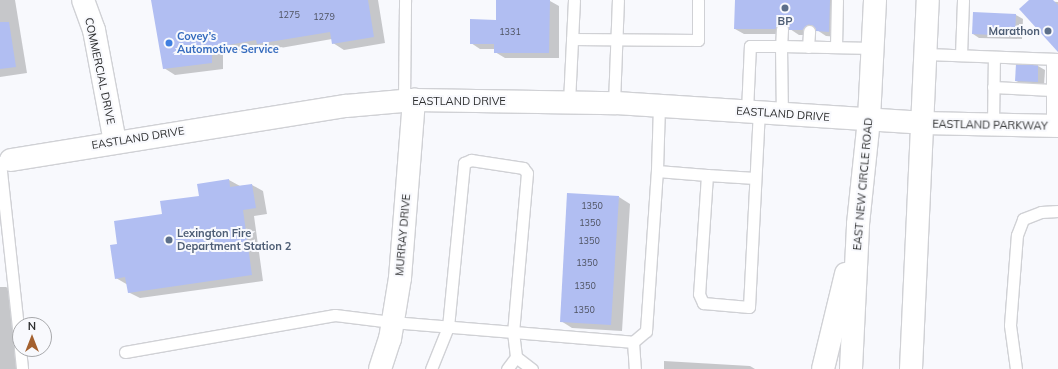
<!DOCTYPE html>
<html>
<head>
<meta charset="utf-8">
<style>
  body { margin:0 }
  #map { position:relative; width:1058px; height:369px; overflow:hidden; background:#f8f9fd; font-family:Mulish,sans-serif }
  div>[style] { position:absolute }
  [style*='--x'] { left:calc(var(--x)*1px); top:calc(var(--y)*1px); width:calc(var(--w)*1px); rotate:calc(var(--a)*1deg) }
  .shadow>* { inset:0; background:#0003 }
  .building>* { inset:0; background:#b1bef2 }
  .roads { filter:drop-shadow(1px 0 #d0d1d5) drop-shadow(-1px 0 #d0d1d5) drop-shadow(0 1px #d0d1d5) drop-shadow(0 -1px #d0d1d5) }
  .lane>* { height:11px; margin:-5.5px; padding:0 5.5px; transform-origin:5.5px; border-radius:5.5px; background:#fff }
  .street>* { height:22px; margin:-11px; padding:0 11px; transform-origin:11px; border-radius:11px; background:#fff }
  .secondary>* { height:22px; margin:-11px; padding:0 11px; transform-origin:11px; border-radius:11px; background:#fff }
  .highway>* { height:22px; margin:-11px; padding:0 11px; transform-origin:11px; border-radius:11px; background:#fff }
  .dots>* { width:11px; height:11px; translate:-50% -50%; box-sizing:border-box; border:2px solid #f8f9fd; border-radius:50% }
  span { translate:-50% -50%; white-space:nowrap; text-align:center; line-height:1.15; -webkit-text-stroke:4px #f8f9fd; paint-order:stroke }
  .number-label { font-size:9px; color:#4e5260 }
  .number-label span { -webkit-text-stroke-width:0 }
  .service-label { font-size:11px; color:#4e5e75; font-weight:700 }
  .right { translate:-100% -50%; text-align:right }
  .left { translate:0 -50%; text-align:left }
  .shop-label { font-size:11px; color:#366cbe; font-weight:700 }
  .street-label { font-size:11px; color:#2d2e2f }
  .north { position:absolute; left:12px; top:317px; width:40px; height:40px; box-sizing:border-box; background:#f8f9fd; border:1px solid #a7a8ab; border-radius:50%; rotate:0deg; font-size:11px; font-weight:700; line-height:16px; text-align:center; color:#2d2e2f }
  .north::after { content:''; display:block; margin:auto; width:14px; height:18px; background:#a4612f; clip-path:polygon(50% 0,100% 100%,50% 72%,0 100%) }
</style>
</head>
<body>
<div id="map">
  <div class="shadow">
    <div style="clip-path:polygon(0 0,15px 0,27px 73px,0 77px)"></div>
    <div style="clip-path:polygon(152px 0,378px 0,385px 43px,344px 50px,333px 43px,332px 39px,269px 50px,263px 47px,223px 54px,223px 69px,175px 75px,164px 68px)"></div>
    <div style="clip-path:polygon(736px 0,835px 0,838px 37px,826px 36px,817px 30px,812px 35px,799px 35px,790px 29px,785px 34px,744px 34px,735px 29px)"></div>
    <div style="clip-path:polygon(1030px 0,1058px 2px,1058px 51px)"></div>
    <div style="clip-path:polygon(550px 1px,559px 6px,559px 58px,505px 58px,495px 52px,495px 49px,480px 49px,471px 43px,497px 21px)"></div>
    <div style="clip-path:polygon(974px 13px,1016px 15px,1023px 19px,1022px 39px,979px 38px,973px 34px)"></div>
    <div style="clip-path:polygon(1017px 65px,1038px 66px,1045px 70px,1044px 85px,1023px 84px,1016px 81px)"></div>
    <div style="clip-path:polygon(229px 180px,240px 186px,252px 185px,263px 191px,267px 214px,254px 216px,263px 281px,140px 298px,128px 292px,128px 285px,116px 278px,119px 245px,163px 215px,200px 197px,198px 185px)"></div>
    <div style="clip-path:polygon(619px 197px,630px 204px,622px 331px,572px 328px,561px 321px)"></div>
    <div style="clip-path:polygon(0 287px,6px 287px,17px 293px,23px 369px,0 369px)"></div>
    <div style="clip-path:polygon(664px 361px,750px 366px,755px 369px,664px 369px)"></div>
  </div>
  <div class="building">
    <div style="clip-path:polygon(151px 0,368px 0,374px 37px,332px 44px,330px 32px,257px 44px,256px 40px,212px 48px,212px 63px,163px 69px)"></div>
    <div style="clip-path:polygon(496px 0,550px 0,549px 53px,494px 53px,494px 44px,470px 44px,470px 19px,496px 20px)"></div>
    <div style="clip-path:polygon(735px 0,830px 0,829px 32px,816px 31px,809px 24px,802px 30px,789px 30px,786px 23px,782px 22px,775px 29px,734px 29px)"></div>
    <div style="clip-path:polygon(1029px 0,1053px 0,1058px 5px,1058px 52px,1019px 9px)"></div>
    <div style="clip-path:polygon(973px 12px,1016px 14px,1015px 36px,972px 34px)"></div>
    <div style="clip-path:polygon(0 22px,9px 22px,16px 67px,0 69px)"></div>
    <div style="clip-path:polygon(1016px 64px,1038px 65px,1038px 82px,1015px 81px)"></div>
    <div style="clip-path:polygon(229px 179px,230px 187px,252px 184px,256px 208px,243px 210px,252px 275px,128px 293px,125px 277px,115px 279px,110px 245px,117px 244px,114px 221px,162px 214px,160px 201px,199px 196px,197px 184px)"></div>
    <div style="clip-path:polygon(567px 193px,619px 196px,611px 325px,560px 322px)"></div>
  </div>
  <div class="roads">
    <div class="lane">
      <div style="--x:782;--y:29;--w:17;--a:93"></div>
      <div style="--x:781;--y:46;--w:92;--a:1.2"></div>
      <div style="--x:572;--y:39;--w:126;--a:0.5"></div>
      <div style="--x:698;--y:40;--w:40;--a:-90"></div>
      <div style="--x:808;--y:47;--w:16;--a:-86"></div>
      <div style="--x:836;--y:47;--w:47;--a:-88.8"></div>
      <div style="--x:926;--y:54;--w:132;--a:2.2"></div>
      <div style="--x:961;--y:55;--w:55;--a:-87.9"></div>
      <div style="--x:993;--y:87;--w:59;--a:2.9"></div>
      <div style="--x:404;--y:101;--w:101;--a:-89.4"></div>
      <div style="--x:569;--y:102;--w:102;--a:-87.2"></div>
      <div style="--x:614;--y:103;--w:103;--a:-87.8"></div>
      <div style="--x:659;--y:106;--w:65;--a:91.8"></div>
      <div style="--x:657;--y:171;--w:50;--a:4.6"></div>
      <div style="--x:707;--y:175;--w:119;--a:93.8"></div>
      <div style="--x:699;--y:294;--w:10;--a:66"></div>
      <div style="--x:703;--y:303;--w:46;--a:5"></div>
      <div style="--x:749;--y:307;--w:195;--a:-87.1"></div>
      <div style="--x:747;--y:111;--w:65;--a:-87.4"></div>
      <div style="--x:750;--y:46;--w:31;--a:0"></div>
      <div style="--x:781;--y:46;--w:68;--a:89.2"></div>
      <div style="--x:993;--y:125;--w:68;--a:-89.2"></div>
      <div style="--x:1052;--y:126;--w:67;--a:-90"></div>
      <div style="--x:0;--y:162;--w:186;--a:83.8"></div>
      <div style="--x:707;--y:175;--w:48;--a:3.6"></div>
      <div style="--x:633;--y:342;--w:27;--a:86"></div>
      <div style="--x:20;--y:349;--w:20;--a:84"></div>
      <div style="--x:125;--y:352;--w:213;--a:-10"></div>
      <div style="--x:335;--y:315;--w:57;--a:7"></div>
      <div style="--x:392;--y:322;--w:242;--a:4.7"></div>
      <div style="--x:633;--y:342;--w:17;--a:-40"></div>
      <div style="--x:646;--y:331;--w:160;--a:-86.1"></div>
      <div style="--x:431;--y:369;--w:45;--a:-68"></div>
      <div style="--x:448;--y:327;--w:165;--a:-84.4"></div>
      <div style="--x:464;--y:163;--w:8;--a:-23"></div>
      <div style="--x:471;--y:160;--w:53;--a:8.7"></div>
      <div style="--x:523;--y:168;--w:6;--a:51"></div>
      <div style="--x:527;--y:173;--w:160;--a:95"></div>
      <div style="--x:513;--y:332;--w:25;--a:83"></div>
      <div style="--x:516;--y:357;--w:20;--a:37"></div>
      <div style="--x:507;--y:369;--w:15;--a:-53"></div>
      <div style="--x:1016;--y:369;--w:44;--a:-97.8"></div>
      <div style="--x:1010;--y:325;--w:90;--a:-85.6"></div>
      <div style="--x:1017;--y:235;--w:17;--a:-69"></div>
      <div style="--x:1023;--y:219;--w:19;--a:-21"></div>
      <div style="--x:1041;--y:212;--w:17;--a:-3"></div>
    </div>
    <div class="street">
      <div style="--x:83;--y:0;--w:32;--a:70"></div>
      <div style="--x:94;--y:30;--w:114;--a:79.4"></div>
      <div style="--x:380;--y:369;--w:32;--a:-72"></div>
      <div style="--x:390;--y:339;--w:62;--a:-80.7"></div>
      <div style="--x:400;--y:278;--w:179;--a:-85.5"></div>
    </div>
    <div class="secondary">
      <div style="--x:11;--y:160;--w:339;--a:-9.2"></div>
      <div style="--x:346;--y:106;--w:68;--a:-5"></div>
      <div style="--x:414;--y:100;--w:202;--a:0.9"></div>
      <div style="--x:616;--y:103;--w:308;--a:3.7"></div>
      <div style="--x:923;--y:123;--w:135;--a:1.3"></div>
    </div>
    <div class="highway">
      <div style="--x:823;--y:369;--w:98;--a:-76.4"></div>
      <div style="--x:851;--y:369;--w:145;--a:-87.2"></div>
      <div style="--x:858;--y:224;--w:106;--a:-84"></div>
      <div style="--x:869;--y:119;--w:119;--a:-87.1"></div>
      <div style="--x:911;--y:369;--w:369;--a:-87.4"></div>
    </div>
  </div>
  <div class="dots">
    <div style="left:785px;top:8px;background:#5c6f8a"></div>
    <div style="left:1048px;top:31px;background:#5c6f8a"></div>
    <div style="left:169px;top:43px;background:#3f7fe0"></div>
    <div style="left:169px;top:240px;background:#5c6f8a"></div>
  </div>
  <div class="number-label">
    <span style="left:289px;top:15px">1275</span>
    <span style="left:324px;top:17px">1279</span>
    <span style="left:510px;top:32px">1331</span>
    <span style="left:592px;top:206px">1350</span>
    <span style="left:590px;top:223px">1350</span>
    <span style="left:589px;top:241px">1350</span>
    <span style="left:587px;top:263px">1350</span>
    <span style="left:585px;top:286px">1350</span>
    <span style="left:584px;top:310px">1350</span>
  </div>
  <div class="service-label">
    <span style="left:785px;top:21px">BP</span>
    <span class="right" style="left:1040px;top:31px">Marathon</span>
    <span class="left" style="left:177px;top:240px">Lexington Fire<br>Department Station 2</span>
  </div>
  <div class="shop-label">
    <span class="left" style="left:177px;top:43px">Covey’s<br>Automotive Service</span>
  </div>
  <div class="street-label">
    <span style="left:100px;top:71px;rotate:78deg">COMMERCIAL DRIVE</span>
    <span style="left:459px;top:101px">EASTLAND DRIVE</span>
    <span style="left:783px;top:114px;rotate:4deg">EASTLAND DRIVE</span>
    <span style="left:990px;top:125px;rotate:1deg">EASTLAND PARKWAY</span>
    <span style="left:138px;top:138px;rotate:-9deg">EASTLAND DRIVE</span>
    <span style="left:863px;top:184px;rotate:-85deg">EAST NEW CIRCLE ROAD</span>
    <span style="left:403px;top:235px;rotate:-85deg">MURRAY DRIVE</span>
  </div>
  <div class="north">N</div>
</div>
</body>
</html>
